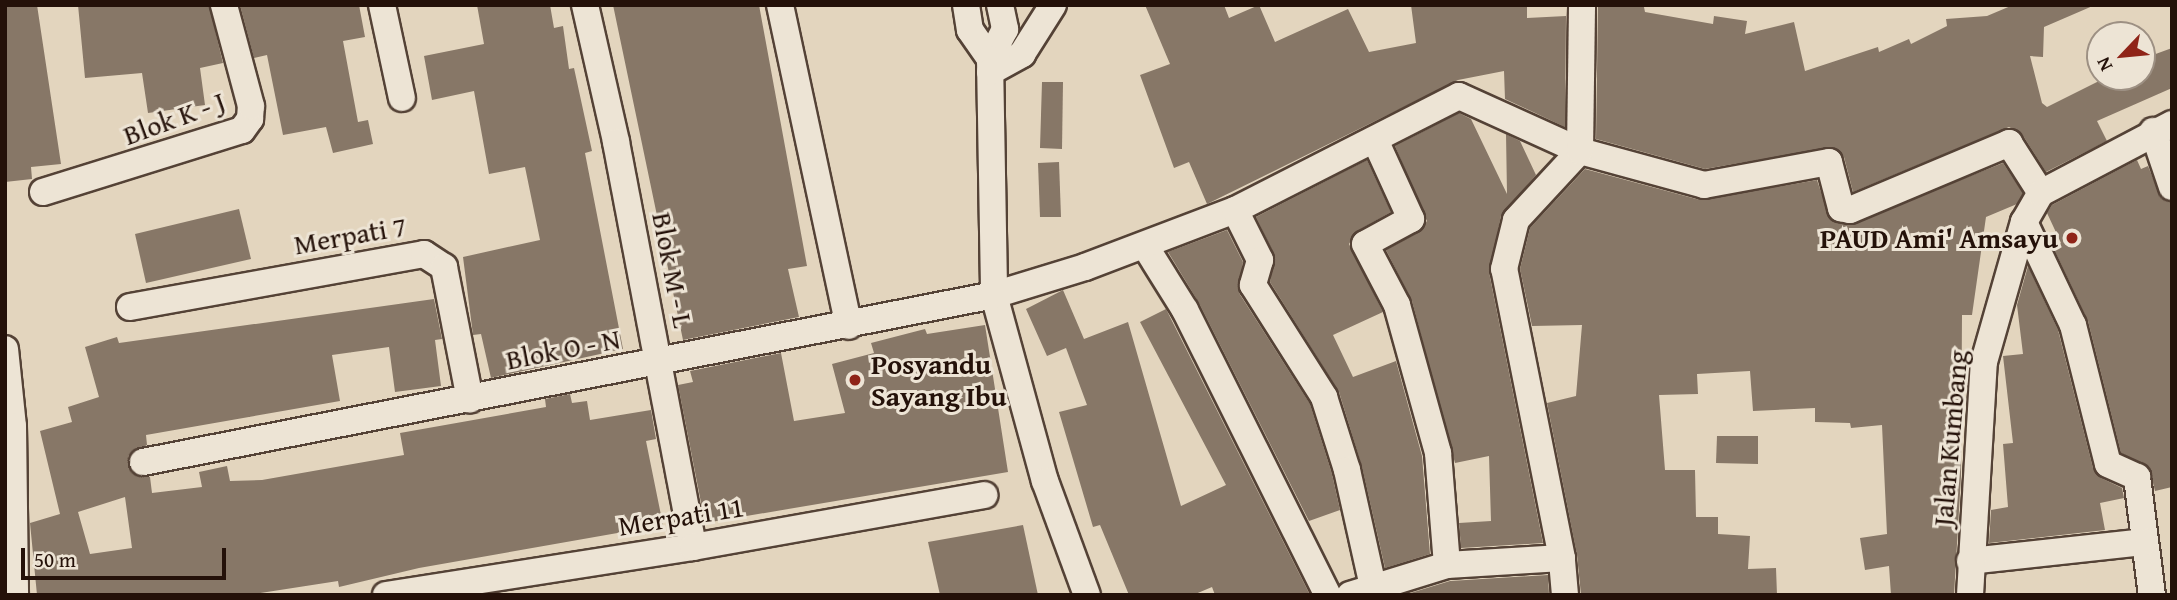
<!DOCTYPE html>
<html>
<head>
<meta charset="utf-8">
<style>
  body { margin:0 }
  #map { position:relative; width:2177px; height:600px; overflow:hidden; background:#e3d5be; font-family:"Gentium Book Plus",serif }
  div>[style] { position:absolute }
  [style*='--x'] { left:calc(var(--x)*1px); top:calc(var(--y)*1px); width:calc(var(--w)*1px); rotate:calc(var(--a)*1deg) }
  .building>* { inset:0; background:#877767 }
  .roads { filter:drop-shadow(2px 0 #544236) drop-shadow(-2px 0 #544236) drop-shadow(0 2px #544236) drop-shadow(0 -2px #544236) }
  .street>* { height:26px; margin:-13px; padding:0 13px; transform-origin:13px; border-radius:13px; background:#ede4d5 }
  .dots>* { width:19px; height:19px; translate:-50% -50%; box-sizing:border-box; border:4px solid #ede4d5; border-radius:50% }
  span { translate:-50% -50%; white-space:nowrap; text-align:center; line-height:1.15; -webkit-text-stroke:6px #ede4d5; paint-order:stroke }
  .street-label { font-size:28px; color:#241109 }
  .poi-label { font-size:28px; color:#241109; font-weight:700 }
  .right { translate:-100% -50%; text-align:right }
  .left { translate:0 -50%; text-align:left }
  .frame { position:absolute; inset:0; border:7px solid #241109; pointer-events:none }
  .north { position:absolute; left:2086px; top:21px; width:70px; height:70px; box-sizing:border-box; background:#ede4d5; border:2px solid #9d9083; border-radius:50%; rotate:244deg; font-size:19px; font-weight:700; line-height:28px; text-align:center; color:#241109 }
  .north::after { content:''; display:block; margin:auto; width:24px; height:32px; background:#8f2418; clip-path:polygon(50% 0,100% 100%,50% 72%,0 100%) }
  .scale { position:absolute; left:21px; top:548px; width:205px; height:32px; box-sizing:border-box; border:4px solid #241109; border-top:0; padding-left:9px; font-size:21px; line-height:24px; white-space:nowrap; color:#241109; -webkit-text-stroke:5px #ede4d5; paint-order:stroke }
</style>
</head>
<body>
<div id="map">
  <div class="building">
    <div style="clip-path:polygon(5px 5px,37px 5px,61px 164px,31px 167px,32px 179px,5px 182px)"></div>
    <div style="clip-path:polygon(78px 5px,209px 5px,223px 63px,200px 68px,205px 105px,148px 113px,142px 73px,85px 78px)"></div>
    <div style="clip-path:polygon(240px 5px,359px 5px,365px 37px,343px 41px,358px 122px,368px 120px,373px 144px,333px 153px,326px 127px,283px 135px,267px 55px,254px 58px)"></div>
    <div style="clip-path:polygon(477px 5px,550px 5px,554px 28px,563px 26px,569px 69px,574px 68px,592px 151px,585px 153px,623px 349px,491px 378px,481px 334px,473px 335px,463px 257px,540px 240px,525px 167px,489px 174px,474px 91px,432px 100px,424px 56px,484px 44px)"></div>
    <div style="clip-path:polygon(613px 5px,759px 5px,807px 266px,788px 269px,799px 317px,683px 340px)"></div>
    <div style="clip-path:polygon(1145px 5px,1224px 5px,1229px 18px,1259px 5px,1275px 42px,1348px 9px,1369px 52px,1416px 43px,1411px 5px,1527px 5px,1527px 18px,1566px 16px,1565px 127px,1505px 99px,1504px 71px,1458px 80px,1207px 204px,1189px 162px,1174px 168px,1140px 75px,1170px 64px)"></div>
    <div style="clip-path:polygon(1598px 5px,1644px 7px,1645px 12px,1713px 24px,1714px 16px,1747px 21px,1745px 34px,1794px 22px,1805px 71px,1878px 47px,1879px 52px,1909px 39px,1911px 44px,1947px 26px,1946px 19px,1987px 16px,2013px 5px,2095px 5px,2044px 27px,2043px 57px,2030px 56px,2042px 103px,2047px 107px,2107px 77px,2142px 77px,2142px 59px,2172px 48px,2172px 88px,2097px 121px,2107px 141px,2046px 172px,2022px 134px,2009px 127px,1853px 192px,1844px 157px,1833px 147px,1705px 169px,1596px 139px)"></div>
    <div style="clip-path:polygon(1042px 82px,1063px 82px,1062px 149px,1040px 148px)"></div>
    <div style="clip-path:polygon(1459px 113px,1471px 119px,1507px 194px,1506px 134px,1520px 141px,1536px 175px,1501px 216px,1489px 272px,1543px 543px,1461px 548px,1459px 523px,1491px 521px,1489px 456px,1455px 463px,1412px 301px,1386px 250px,1419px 232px,1427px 221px,1395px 146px)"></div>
    <div style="clip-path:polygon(1367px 160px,1391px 212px,1357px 231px,1349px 244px,1383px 312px,1333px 335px,1353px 377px,1396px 361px,1422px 456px,1430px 554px,1385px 568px,1362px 467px,1339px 392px,1270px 282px,1274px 254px,1256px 217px)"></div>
    <div style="clip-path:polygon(2137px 160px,2141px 169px,2148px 166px,2161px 198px,2172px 202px,2172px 487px,2155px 491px,2149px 467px,2121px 453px,2088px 321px,2053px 247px,2061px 243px,2047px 213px,2052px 205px)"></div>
    <div style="clip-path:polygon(1059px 162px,1061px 217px,1040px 217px,1038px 163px)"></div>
    <div style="clip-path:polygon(2003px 163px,2023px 193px,2017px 204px,1986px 217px,1972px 315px,1962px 315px,1961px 476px,1954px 595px,1891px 595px,1889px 566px,1865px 570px,1860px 538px,1887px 534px,1882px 425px,1851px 428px,1850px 423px,1815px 422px,1815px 408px,1753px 411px,1750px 371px,1697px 374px,1698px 394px,1659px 395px,1665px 470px,1695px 470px,1696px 517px,1718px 517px,1718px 534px,1750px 536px,1748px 569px,1776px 568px,1777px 595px,1581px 595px,1577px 555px,1547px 403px,1576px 396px,1582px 325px,1532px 326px,1520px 269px,1530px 228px,1585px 169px,1700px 200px,1817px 180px,1830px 219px,1847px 225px)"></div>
    <div style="clip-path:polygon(239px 209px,251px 259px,146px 283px,135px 234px)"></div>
    <div style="clip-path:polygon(1227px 230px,1243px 262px,1239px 293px,1310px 404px,1332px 474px,1340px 510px,1309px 521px,1199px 303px,1168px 252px)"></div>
    <div style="clip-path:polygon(2028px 266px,2058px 330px,2093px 468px,2101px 478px,2122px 488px,2124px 498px,2100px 503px,2105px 530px,1989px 543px,1991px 510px,2008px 507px,2003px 444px,2013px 443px,2003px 356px,2023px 354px,2017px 305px)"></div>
    <div style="clip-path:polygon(1063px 290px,1084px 339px,1128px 322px,1181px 506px,1226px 485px,1140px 322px,1166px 309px,1310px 595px,1215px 595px,1212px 587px,1193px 595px,1129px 595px,1100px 525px,1093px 527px,1059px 412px,1087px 405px,1066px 348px,1047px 356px,1026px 309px)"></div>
    <div style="clip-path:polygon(evenodd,434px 299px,442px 339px,435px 340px,441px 386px,395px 392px,389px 347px,332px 355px,340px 401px,146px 435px,147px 445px,128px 456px,131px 472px,150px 477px,152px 493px,202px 487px,199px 472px,227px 466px,230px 481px,262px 480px,404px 455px,400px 433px,546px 407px,545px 399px,570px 394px,572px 403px,587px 401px,590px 420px,651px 410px,656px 439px,646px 441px,663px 525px,419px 568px,339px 587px,338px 581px,247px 595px,37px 595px,30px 523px,60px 514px,40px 431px,72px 422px,68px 407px,99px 397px,85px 347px,117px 337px,119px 343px,434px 299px,125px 497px,132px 548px,90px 554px,78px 512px,125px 497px)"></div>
    <div style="clip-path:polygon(985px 325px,1008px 472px,705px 523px,678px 385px,693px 382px,690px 371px,781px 353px,794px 421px,845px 413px,832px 364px,874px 353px,871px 343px,925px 329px,927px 334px)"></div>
    <div style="clip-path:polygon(1717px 436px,1758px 436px,1758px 464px,1716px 463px)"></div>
    <div style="clip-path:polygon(1023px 525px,1038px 595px,940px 595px,928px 542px)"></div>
    <div style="clip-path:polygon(1548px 575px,1549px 595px,1404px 595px,1450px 581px)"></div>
  </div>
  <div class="roads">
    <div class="street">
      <div style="--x:382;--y:5;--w:95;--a:77.9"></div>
      <div style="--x:585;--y:5;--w:140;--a:77.2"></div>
      <div style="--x:616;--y:142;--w:412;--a:79.2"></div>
      <div style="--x:780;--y:5;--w:328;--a:77.9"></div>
      <div style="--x:966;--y:5;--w:25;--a:81"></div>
      <div style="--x:970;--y:30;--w:35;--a:55"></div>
      <div style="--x:1000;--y:5;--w:25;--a:78"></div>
      <div style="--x:1005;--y:29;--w:34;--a:117"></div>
      <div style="--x:990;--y:59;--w:236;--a:89"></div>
      <div style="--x:994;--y:295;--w:193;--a:74.7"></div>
      <div style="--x:1045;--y:481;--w:121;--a:69.8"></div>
      <div style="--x:990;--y:72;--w:37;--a:-29"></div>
      <div style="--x:1022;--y:54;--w:58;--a:-57.7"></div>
      <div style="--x:2153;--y:131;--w:59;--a:71.3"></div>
      <div style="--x:1375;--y:140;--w:87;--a:65.5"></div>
      <div style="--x:1411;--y:219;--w:52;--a:151.5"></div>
      <div style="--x:1365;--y:244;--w:69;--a:62.3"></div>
      <div style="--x:1397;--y:305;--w:154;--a:74.5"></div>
      <div style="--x:1438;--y:453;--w:112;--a:85.4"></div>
      <div style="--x:43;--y:192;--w:208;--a:-17.3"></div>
      <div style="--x:242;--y:130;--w:14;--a:-54"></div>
      <div style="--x:250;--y:119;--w:13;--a:-86"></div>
      <div style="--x:251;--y:106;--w:105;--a:-105"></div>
      <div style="--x:1235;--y:210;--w:56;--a:63.4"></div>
      <div style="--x:1260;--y:260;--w:26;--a:106"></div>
      <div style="--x:1253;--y:285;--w:133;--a:57.6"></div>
      <div style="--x:1324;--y:397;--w:77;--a:72.5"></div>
      <div style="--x:1347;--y:470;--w:119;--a:77.4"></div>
      <div style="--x:2024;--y:222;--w:114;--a:64.6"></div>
      <div style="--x:2073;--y:325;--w:143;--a:75.9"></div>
      <div style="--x:2108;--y:464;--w:32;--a:24"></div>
      <div style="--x:2137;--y:477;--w:119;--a:82.8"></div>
      <div style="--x:1145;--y:246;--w:75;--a:58"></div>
      <div style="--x:1185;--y:310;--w:319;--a:63.4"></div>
      <div style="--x:130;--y:307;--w:299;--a:-10.2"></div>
      <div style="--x:424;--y:254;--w:24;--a:33"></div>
      <div style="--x:444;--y:267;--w:135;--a:78.9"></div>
      <div style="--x:5;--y:349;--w:77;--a:84.1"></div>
      <div style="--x:13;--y:426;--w:169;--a:89.3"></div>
      <div style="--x:143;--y:462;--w:867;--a:-11.1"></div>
      <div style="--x:994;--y:295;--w:95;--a:-17.1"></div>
      <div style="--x:1085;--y:267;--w:160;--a:-20.8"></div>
      <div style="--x:1235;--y:210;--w:251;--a:-27"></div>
      <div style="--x:1459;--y:96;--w:133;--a:24.4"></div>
      <div style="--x:1580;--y:151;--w:129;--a:15.3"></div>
      <div style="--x:1704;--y:185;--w:127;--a:-10.4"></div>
      <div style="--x:1829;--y:162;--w:48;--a:75.4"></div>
      <div style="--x:1841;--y:208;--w:9;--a:13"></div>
      <div style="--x:1850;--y:210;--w:173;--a:-22.8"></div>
      <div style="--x:2009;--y:143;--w:59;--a:57.4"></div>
      <div style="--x:1970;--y:561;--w:175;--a:-6.2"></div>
      <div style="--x:386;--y:595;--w:311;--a:-8.9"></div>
      <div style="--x:693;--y:547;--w:296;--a:-10.1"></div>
      <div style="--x:1350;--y:595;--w:102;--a:-17.2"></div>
      <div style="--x:1447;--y:565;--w:115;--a:-3.5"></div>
      <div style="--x:1565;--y:595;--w:37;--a:-95"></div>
      <div style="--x:1562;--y:558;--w:295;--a:-101.3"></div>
      <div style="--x:1504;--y:269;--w:50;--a:-76.2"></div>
      <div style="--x:1516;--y:220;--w:94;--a:-47.2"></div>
      <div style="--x:1580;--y:151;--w:146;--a:-89.2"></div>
      <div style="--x:1970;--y:595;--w:233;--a:-86.6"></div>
      <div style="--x:1984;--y:362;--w:146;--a:-74.1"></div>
      <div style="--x:2024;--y:222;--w:34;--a:-60"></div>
      <div style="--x:2041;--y:193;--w:148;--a:-27.8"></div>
    </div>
  </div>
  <div class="dots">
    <div style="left:2072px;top:238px;background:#8f2418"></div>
    <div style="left:855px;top:380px;background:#8f2418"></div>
  </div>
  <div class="street-label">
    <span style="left:174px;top:118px;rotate:-20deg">Blok K - J</span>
    <span style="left:350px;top:235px;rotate:-10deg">Merpati 7</span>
    <span style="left:673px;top:270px;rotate:79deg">Blok M - L</span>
    <span style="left:563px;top:349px;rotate:-11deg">Blok O - N</span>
    <span style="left:1950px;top:438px;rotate:-85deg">Jalan Kumbang</span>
    <span style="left:681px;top:516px;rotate:-9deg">Merpati 11</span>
  </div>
  <div class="poi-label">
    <span class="right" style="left:2058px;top:238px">PAUD Ami' Amsayu</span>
    <span class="left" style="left:871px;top:380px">Posyandu<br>Sayang Ibu</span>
  </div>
  <div class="frame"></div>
  <div class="north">N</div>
  <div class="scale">50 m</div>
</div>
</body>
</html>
